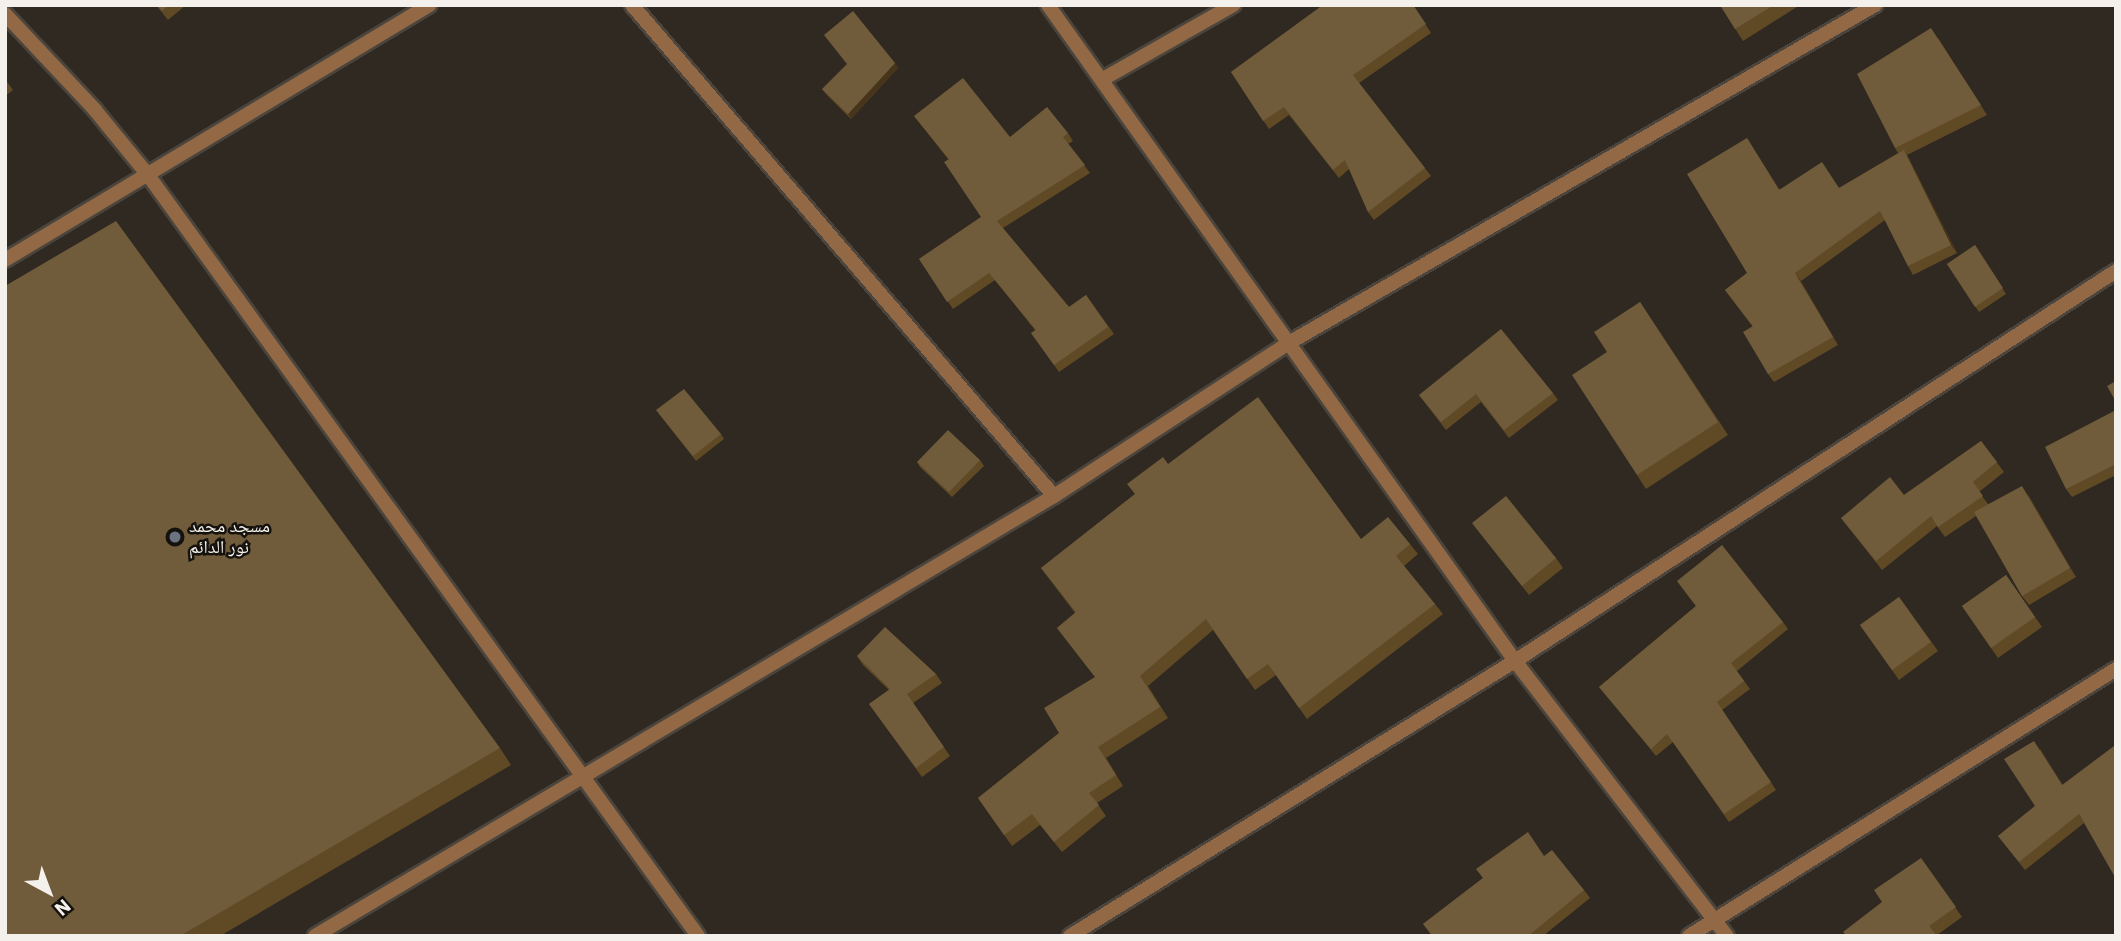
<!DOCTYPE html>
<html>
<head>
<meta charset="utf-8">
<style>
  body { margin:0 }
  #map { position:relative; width:2121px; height:941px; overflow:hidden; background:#2f2921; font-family:"IBM Plex Sans","Noto Naskh Arabic",sans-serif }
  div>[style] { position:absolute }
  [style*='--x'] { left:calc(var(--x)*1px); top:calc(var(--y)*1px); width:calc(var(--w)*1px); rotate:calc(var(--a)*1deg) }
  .roads { filter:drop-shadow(2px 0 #4b453d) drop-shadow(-2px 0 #4b453d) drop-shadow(0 2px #4b453d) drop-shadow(0 -2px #4b453d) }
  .minor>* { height:14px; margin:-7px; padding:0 7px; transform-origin:7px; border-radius:7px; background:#926944 }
  .wall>* { inset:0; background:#604a26 }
  .shaded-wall>* { inset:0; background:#46351b }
  .building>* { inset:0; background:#705b3b }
  .dots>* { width:19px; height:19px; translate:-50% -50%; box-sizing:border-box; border:4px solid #15120e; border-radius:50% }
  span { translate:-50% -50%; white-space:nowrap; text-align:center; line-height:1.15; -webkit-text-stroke:5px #15120e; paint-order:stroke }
  .poi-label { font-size:18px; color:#f4f0eb }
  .left { translate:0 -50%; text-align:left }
  .frame { position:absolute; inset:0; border:7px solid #f4f0eb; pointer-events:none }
  .north { position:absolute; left:14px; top:857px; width:70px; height:70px; -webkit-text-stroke:5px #15120e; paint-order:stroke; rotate:139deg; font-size:19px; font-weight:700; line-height:28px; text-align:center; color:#f4f0eb }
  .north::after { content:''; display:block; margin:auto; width:24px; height:32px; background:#f4f0eb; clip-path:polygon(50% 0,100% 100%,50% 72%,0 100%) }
</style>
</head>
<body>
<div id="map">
  <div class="roads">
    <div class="minor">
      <div style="--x:632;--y:5;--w:647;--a:49.32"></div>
      <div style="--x:1048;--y:5;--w:805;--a:54.55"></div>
      <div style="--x:1515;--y:661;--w:347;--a:52.4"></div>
      <div style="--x:5;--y:14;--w:132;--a:46.8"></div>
      <div style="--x:95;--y:110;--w:84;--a:50.8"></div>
      <div style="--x:148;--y:175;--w:939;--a:54.14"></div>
      <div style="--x:1103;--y:79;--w:150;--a:-29.6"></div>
      <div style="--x:5;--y:260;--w:495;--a:-31"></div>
      <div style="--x:315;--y:936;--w:860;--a:-30.77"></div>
      <div style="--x:1054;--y:496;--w:278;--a:-33.1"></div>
      <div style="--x:1287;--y:344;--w:679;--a:-29.96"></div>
      <div style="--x:1070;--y:936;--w:523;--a:-31.72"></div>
      <div style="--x:1515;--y:661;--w:716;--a:-32.98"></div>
      <div style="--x:1689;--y:936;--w:504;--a:-32.02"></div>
    </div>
  </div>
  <div class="wall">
    <div style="clip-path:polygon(156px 5px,186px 5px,168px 20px)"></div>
    <div style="clip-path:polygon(1323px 5px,1415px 5px,1414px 6px,1431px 33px,1359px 83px,1431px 176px,1374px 220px,1368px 212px,1349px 169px,1339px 178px,1289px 115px,1269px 129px,1231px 72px)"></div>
    <div style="clip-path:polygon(1720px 5px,1800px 5px,1743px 41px)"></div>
    <div style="clip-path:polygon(1938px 38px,1987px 115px,1907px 155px,1957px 253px,1913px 275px,1908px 266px,1885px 220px,1801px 281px,1838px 345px,1774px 382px,1768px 374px,1752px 326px,1725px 290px,1747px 273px,1747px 138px,1779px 189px,1839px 188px,1898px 153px,1895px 148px)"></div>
    <div style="clip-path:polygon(895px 63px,898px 68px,851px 119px,826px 94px,822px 89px)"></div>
    <div style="clip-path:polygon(5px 79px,13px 90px,5px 96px)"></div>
    <div style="clip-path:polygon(914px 116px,1010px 137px,1068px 133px,1073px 141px,1068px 144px,1090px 173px,1003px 228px,1069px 307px,1086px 295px,1114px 334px,1059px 372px,1031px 333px,1035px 330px,995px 280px,953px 309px,919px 259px,981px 217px,948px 159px)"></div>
    <div style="clip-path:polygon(1975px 245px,2006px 294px,1979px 312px,1947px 264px)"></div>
    <div style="clip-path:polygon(1640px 302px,1728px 435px,1646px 489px,1637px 475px,1607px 352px)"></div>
    <div style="clip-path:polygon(1553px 393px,1558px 400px,1509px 438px,1481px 402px,1446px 430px,1419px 395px)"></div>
    <div style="clip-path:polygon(656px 410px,721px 434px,724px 439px,696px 461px)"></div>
    <div style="clip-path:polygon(2116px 410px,2116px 475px,2072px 497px,2066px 489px)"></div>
    <div style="clip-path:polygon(1981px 441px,2004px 472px,1979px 492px,1988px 504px,2029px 496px,2076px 577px,2029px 605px,2022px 596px,1976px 516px,1945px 537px,1937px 526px,1882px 570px,1841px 518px,1904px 495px)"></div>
    <div style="clip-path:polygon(980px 460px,984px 466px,952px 497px,920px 467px,917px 462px)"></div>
    <div style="clip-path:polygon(1168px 464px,1361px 539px,1410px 544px,1418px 554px,1404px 566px,1443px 614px,1307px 719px,1276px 675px,1255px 690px,1213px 630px,1148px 686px,1168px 718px,1106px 758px,1123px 786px,1097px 803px,1106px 816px,1062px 852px,1040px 825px,1012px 846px,978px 798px,1059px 733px,1095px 677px,1057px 628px,1075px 613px,1041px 568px,1135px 494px)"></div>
    <div style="clip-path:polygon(1472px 523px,1556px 558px,1563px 568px,1529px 595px)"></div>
    <div style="clip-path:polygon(2006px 575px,2042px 627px,1998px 658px,1962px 606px)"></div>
    <div style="clip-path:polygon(1677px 581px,1783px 622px,1788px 629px,1737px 671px,1750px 689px,1722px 710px,1776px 790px,1729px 822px,1673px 742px,1656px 756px,1599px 687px,1696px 606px)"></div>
    <div style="clip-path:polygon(1899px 597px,1938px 651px,1899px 680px,1860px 625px)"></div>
    <div style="clip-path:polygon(857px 656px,936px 674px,942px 683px,913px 703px,950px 756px,922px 777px,869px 704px,889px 690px,863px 665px)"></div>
    <div style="clip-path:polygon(500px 748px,511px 765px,220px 936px,5px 936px)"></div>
    <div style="clip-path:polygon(2040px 749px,2062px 784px,2084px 823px,2025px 870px,1998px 836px,2035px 806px)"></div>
    <div style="clip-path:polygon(1544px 856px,1584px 890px,1590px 898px,1543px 936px,1432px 936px,1423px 924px,1483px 878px)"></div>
    <div style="clip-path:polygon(1921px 858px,1962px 917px,1937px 935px,1882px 902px)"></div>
  </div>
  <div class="shaded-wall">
    <div style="clip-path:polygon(895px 63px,898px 68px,851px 119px,848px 114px)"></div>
    <div style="clip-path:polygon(1904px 150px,1909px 158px,1957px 253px,1951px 245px)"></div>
    <div style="clip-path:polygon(1795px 273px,1801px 281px,1838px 345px,1833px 337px)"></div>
    <div style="clip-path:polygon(2022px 486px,2029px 496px,2076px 577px,2070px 568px)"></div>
  </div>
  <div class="building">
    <div style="clip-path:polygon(157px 5px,169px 5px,162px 11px)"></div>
    <div style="clip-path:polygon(1323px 5px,1413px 5px,1426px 24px,1353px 75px,1425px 168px,1368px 212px,1345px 160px,1333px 170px,1284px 107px,1263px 121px,1231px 72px)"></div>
    <div style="clip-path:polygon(1720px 5px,1774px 5px,1735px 29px)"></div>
    <div style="clip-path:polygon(853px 11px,895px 63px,848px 114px,822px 89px,847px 64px,824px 35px)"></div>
    <div style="clip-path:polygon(1931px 28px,1981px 105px,1895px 148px,1857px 74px)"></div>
    <div style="clip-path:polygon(963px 78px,1010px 137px,1047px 107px,1068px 133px,1063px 137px,1085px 165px,997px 221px,1069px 307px,1086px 295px,1108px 327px,1054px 365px,1031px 333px,1036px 330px,989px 273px,947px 302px,919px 259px,981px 217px,944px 162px,949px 159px,914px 116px)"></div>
    <div style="clip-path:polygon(1747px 138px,1779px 190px,1822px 162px,1839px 188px,1904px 150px,1951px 245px,1908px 266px,1880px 211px,1795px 273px,1833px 337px,1768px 374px,1743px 332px,1753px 326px,1725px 290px,1747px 273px,1687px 174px)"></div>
    <div style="clip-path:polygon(116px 221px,500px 748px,180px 936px,5px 936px,5px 286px)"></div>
    <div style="clip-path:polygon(1975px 245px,2003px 288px,1975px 307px,1947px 264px)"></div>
    <div style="clip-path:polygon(1640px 302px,1718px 422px,1637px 475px,1572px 375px,1607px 352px,1594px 332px)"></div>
    <div style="clip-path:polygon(1501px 329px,1553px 393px,1504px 430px,1476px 394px,1441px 422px,1419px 395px)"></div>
    <div style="clip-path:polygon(2116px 381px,2116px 402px,2107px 386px)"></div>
    <div style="clip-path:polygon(684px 389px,721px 434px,693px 456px,656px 410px)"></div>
    <div style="clip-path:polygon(1258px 397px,1361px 539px,1388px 517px,1410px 544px,1396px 556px,1435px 604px,1299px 708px,1268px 664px,1247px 679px,1206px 619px,1140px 676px,1160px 707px,1098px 747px,1116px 775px,1089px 793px,1099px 805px,1054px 842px,1032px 814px,1004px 835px,978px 798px,1059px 733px,1044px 708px,1095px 677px,1057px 628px,1076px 612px,1041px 568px,1135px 494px,1127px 484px,1163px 457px,1168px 464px)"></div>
    <div style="clip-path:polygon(2116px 410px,2116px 464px,2066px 489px,2045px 447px)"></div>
    <div style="clip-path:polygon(948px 430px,980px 460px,949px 492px,917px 462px)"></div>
    <div style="clip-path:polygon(1981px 441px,1997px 462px,1973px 482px,1983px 496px,1938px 527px,1931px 516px,1876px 561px,1841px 518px,1890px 477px,1904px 495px)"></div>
    <div style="clip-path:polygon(2022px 486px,2070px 568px,2022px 596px,1974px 512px)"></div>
    <div style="clip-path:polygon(1506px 496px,1556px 558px,1522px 586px,1472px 523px)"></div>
    <div style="clip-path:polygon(1722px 545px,1783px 622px,1731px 663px,1744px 681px,1717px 702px,1771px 782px,1724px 814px,1667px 734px,1651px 749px,1599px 687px,1696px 606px,1677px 581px)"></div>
    <div style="clip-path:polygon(2006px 575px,2035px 617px,1991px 648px,1962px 606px)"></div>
    <div style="clip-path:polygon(1899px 597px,1931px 642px,1892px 670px,1860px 625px)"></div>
    <div style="clip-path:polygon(885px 627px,936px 674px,907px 694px,944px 747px,916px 768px,869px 704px,890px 689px,857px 656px)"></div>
    <div style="clip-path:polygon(2034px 741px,2062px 785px,2114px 746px,2116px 749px,2116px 879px,2079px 814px,2019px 862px,1998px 836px,2035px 806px,2004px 759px)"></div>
    <div style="clip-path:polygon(1528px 832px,1544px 856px,1552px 850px,1584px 890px,1528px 936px,1433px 936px,1423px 924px,1483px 878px,1476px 869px)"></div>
    <div style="clip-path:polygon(1921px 858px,1956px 907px,1929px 926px,1937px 936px,1847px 936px,1843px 932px,1882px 902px,1874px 890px)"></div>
  </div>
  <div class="dots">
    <div style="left:175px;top:537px;background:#6b7280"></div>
  </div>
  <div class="poi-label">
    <span class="left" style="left:189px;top:537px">مسجد محمد<br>نور الدائم</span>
  </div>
  <div class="frame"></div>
  <div class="north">N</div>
</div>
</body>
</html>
